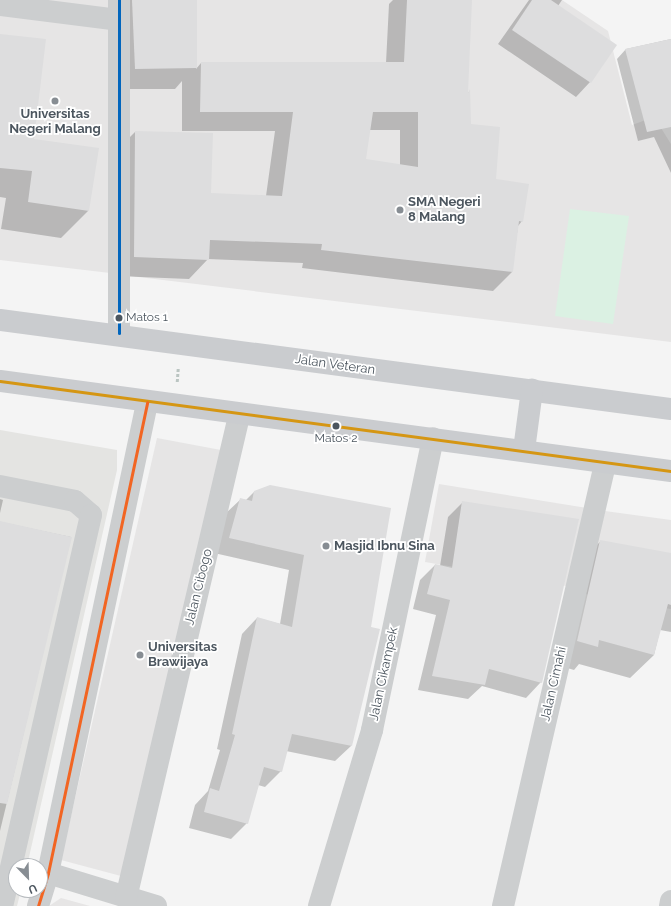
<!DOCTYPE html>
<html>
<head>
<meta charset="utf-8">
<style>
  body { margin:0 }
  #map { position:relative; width:671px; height:906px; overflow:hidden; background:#f4f4f4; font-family:Raleway,sans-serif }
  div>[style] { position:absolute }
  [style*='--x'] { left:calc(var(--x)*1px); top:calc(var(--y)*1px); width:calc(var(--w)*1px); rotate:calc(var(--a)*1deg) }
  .commercial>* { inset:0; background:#e4e4e2 }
  .education>* { inset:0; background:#e6e5e5 }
  .green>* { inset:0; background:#dbf1e3 }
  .shadow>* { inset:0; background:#0003 }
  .building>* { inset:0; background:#ddddde }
  .path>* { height:2.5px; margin-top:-1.25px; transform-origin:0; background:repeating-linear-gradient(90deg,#bbc5c2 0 3px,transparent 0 5px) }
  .minor>* { height:22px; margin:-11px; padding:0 11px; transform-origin:11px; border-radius:11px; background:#cccecf }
  .major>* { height:22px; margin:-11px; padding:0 11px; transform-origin:11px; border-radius:11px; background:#cacccf }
  .bus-1>* { height:3px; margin:-1.5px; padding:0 1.5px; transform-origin:1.5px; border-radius:1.5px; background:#d59613 }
  .bus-2>* { height:3px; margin:-1.5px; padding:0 1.5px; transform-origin:1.5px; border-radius:1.5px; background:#0065bd }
  .bus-3>* { height:3px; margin:-1.5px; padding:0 1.5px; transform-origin:1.5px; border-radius:1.5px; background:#f26522 }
  .dots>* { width:11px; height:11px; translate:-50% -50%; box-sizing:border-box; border:2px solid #fff; border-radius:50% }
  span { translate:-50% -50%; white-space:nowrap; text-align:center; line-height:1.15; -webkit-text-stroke:3.5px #fff; paint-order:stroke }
  .bus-label { font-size:12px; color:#4c565f }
  .left { translate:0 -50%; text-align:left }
  .poi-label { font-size:13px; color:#4c565f; font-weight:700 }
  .street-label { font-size:13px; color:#4c565f }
  .north { position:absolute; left:8px; top:858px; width:40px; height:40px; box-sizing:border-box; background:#fff; border:1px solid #b7bbbf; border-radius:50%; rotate:157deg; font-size:11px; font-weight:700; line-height:16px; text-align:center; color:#4c565f }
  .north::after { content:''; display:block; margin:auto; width:14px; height:18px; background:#878d93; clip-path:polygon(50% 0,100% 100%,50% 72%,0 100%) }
</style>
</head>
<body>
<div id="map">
  <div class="commercial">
    <div style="clip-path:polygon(0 430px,117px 450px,117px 470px,27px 866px,16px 866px,16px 890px,21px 890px,17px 906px,0 906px)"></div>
  </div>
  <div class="education">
    <div style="clip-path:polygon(0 0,109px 0,110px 273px,0 260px)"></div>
    <div style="clip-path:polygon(129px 0,562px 0,608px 31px,632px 125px,654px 117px,671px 144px,671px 342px,130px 276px)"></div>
    <div style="clip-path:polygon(157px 438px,221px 450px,121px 876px,61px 860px)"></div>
    <div style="clip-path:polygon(439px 484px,587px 508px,572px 587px,425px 562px)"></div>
    <div style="clip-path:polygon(605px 511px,671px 520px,671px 609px,585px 594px)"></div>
    <div style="clip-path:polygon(61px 898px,90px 906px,49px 906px)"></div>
  </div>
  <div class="green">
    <div style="clip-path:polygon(570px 209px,629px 216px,613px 324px,555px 316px)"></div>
  </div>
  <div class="shadow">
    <div style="clip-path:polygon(evenodd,108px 0,196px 0,196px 69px,201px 63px,386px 63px,389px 4px,393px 0,471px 0,467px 94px,469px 92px,470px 125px,495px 179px,522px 221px,518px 226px,512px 272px,493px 291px,302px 268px,303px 263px,208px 259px,189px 279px,116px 276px,116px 151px,135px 132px,210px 194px,266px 196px,275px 131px,182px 131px,182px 81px,175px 89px,115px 89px,108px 0,369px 130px,400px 130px,400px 165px,365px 160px,369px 130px)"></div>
    <div style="clip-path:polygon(529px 0,562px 0,558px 6px,590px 82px,576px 97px,498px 44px)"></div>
    <div style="clip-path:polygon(0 35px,33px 140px,89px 210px,61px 238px,1px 229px,6px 198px,0 197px)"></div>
    <div style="clip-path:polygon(671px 39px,671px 173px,654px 137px,638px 141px,617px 59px,626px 49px)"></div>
    <div style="clip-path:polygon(254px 492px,369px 627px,379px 630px,351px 746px,335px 761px,286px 751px,281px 771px,265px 787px,258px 785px,247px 823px,231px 839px,189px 828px,195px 805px,208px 791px,220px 750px,217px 749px,242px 634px,257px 618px,280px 624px,289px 570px,214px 553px,225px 514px,241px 499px,246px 500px)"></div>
    <div style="clip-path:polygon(0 499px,3px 500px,0 513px)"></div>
    <div style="clip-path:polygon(463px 502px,541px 682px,526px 698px,482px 686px,468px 699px,418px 690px,436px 615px,413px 609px,420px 580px,435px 565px,440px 566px,448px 517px)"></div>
    <div style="clip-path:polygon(0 522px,71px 537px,0 831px)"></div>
    <div style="clip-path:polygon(601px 541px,671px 554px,671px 632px,660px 630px,654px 655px,630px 678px,579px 664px,574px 670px,554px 664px,577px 564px)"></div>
  </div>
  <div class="building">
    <div style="clip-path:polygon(132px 0,197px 0,197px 68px,135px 69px)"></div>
    <div style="clip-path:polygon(evenodd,407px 0,472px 0,468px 93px,470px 89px,471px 124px,500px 127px,496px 179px,529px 184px,523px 222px,519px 221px,513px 272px,321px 250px,322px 244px,210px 240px,209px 260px,134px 257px,135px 131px,213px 133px,211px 193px,282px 196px,293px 112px,200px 112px,201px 62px,404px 62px,407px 0,373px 112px,418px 112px,418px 167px,366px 159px,373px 112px)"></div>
    <div style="clip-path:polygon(532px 0,551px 0,617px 45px,591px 83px,512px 30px)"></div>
    <div style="clip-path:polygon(0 34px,46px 39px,34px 139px,99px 148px,89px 211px,28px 202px,32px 171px,0 168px)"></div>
    <div style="clip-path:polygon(671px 39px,671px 127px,647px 132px,625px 49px)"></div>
    <div style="clip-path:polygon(270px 485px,391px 508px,371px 627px,380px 629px,352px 746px,292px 734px,282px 772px,264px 767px,248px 824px,204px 812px,210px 788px,219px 791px,235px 735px,232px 734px,257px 617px,292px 627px,304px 555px,229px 538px,240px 498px,252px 501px,254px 491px)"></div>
    <div style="clip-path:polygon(462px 501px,579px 519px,542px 683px,489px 669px,485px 685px,432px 676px,450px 600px,427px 594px,435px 564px,452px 568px)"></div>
    <div style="clip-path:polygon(0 521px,72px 537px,7px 804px,0 803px)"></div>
    <div style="clip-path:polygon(600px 540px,671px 553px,671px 605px,668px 604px,654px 655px,599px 640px,598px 647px,577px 641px)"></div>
  </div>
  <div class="path">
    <div style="--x:177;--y:382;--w:15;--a:-86"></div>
  </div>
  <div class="minor">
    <div style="--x:119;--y:0;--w:333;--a:90"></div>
    <div style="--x:0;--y:5;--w:119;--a:7.2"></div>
    <div style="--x:0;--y:486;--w:76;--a:11.3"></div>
    <div style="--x:75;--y:501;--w:21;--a:41"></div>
    <div style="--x:91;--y:515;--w:401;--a:102.8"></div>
    <div style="--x:48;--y:873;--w:113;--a:17"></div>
    <div style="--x:126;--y:898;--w:495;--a:-76.8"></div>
    <div style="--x:38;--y:906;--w:34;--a:-73"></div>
    <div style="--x:48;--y:873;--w:481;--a:-78.1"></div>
    <div style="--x:319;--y:906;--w:184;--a:-73.2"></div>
    <div style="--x:372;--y:730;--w:298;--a:-78.2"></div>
    <div style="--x:503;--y:906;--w:455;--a:-77"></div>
    <div style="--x:670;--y:906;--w:5;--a:-79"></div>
  </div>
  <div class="major">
    <div style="--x:0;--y:320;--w:677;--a:7.56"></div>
    <div style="--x:0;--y:381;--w:677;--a:7.64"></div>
    <div style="--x:524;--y:450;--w:61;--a:-82.4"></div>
  </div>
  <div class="bus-1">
    <div style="--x:0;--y:381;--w:677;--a:7.64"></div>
  </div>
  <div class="bus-2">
    <div style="--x:119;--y:0;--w:333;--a:90"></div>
  </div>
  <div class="bus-3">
    <div style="--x:38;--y:906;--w:34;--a:-73"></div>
    <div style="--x:48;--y:873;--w:481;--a:-78.1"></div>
  </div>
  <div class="dots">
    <div style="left:55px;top:101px;background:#878d93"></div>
    <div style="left:400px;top:210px;background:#878d93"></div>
    <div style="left:119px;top:318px;background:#4c565f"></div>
    <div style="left:336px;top:426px;background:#4c565f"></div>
    <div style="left:326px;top:546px;background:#878d93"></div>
    <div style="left:140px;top:655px;background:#878d93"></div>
  </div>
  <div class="bus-label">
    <span class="left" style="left:126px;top:318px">Matos 1</span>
    <span style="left:336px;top:439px">Matos 2</span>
  </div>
  <div class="poi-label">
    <span style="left:55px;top:122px">Universitas<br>Negeri Malang</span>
    <span class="left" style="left:408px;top:210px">SMA Negeri<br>8 Malang</span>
    <span class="left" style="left:334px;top:546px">Masjid Ibnu Sina</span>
    <span class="left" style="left:148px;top:655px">Universitas<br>Brawijaya</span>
  </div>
  <div class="street-label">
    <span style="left:335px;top:365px;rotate:8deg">Jalan Veteran</span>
    <span style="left:199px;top:587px;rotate:-76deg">Jalan Cibogo</span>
    <span style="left:384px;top:674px;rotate:-78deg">Jalan Cikampek</span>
    <span style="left:554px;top:684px;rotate:-77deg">Jalan Cimahi</span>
  </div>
  <div class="north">U</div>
</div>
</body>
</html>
